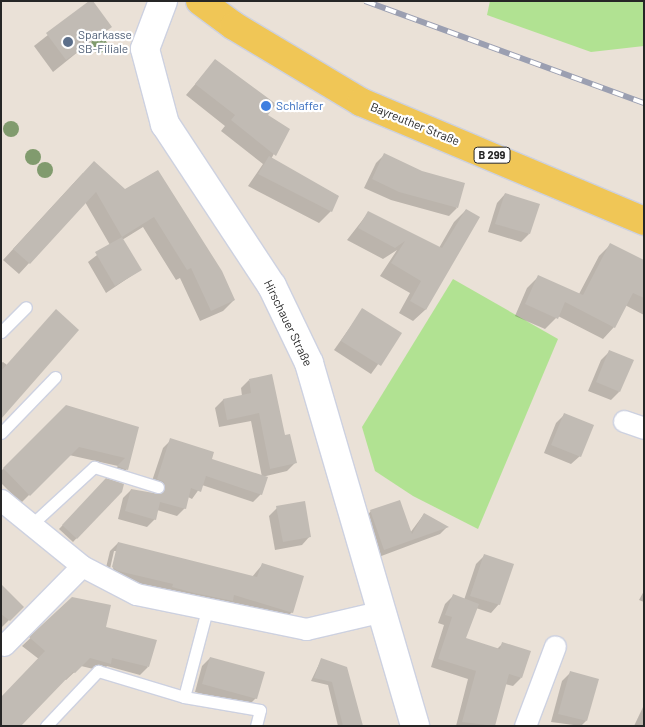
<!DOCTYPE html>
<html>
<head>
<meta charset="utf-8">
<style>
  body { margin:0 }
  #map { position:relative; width:645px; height:727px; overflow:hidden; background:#eae1d7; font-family:Barlow,sans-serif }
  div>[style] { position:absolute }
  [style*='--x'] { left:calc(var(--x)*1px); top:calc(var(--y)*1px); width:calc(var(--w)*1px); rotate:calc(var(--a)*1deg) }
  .green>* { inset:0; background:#b1e292 }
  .shadow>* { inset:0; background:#0003 }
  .building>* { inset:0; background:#c1bbb4 }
  .roads { filter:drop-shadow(1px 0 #cdd1e0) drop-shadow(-1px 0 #cdd1e0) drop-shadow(0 1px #cdd1e0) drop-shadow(0 -1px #cdd1e0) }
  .service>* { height:11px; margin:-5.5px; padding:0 5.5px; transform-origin:5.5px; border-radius:5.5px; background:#fff }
  .minor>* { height:21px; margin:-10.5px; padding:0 10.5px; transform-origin:10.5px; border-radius:10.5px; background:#fff }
  .tertiary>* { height:28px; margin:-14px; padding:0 14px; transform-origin:14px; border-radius:14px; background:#fff }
  .primary>* { height:28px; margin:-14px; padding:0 14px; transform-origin:14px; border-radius:14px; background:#f0c656 }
  .rail>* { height:5.5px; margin-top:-2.75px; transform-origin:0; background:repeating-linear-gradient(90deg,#fff 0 11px,#9b9fb1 0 22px); box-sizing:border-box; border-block:1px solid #9b9fb1 }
  .trees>* { width:16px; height:16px; margin:-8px; border-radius:50%; background:#819b6e }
  .dots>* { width:14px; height:14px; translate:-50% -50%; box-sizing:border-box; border:2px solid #fff; border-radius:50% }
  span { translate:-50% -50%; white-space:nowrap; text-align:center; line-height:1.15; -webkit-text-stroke:4.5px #fff; paint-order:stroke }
  .shield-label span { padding:1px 4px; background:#fff; border:1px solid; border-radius:4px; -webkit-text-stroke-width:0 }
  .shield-label { font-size:11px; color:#262626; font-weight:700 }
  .service-label { font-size:12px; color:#4e5e75 }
  .left { translate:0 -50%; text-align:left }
  .shop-label { font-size:12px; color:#366cbe }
  .street-label { font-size:12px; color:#262626 }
  .frame { position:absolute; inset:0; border:2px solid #262626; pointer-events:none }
</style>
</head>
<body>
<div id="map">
  <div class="green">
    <div style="clip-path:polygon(490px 1px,644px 1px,644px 46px,591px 52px,487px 15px)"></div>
    <div style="clip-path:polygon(453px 279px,558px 339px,478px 529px,413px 496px,375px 471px,362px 427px)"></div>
  </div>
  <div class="shadow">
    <div style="clip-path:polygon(91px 1px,110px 26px,53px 72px,34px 46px)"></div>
    <div style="clip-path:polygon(215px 61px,266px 115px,288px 129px,271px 159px,338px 196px,331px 211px,319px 223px,248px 186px,263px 164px,221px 131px,225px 126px,186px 95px)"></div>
    <div style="clip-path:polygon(384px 155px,457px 208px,449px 216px,391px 200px,364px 188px,376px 163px)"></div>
    <div style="clip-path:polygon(157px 171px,234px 300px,223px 311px,200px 321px,180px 278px,176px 280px,143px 227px,122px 240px,140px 270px,106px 293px,88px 262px,110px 245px,85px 202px,19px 274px,3px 260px,83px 173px,125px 191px)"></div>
    <div style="clip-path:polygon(505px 194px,529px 234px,521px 242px,488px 232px,497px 203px)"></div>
    <div style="clip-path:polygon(466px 210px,478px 217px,425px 310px,413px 321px,399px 313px,410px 293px,380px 276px,397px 250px,383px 259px,347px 240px,368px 213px,439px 248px,454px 222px)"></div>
    <div style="clip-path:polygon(610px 245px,644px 262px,644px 315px,625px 305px,614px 327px,603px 339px,558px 316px,545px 329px,515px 316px,527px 288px,538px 277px,579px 294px,599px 256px)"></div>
    <div style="clip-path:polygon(363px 309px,400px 334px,371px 374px,334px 350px)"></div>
    <div style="clip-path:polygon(610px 351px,619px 392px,611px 400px,588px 391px,601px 360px)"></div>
    <div style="clip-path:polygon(3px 362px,7px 365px,1px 417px,1px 363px)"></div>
    <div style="clip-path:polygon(249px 380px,284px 436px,295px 463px,287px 471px,262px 477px,251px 421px,219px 427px,215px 408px,223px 400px,242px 396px,241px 388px)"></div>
    <div style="clip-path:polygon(67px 406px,137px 428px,127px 469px,118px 477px,110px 475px,118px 466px,69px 455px,21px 503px,1px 483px,1px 471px)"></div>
    <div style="clip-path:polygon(564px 415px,580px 456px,571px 464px,544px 453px,556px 423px)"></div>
    <div style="clip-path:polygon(171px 440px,210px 460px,261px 494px,253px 502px,202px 485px,192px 499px,188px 497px,185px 508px,177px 516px,157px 510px,155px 519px,147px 527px,118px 519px,123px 498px,131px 490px,157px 495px,156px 490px,150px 487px,163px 448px)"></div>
    <div style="clip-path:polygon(106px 480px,121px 491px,73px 542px,59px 529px)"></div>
    <div style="clip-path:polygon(277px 508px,310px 536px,302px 545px,275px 550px,269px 516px)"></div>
    <div style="clip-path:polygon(371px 511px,410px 533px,424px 514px,447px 527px,440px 534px,376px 558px,363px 520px)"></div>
    <div style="clip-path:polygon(evenodd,118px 543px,252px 577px,262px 565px,292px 612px,284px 620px,223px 609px,104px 576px,110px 551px,118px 543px,114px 551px,117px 551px,112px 574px,109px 573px,114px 551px)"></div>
    <div style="clip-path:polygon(484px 556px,499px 604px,491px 613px,476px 608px,464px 639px,497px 649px,503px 643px,521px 678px,513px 686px,505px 684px,494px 726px,456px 726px,468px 679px,431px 667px,444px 625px,438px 623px,445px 604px,453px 596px,464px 600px,476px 564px)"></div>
    <div style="clip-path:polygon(1px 586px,22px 607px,1px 628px)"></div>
    <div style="clip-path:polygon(644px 591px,644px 602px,639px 600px)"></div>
    <div style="clip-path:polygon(72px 599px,104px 628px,148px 667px,140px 675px,107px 666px,102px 671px,81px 666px,66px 680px,22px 646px)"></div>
    <div style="clip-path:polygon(210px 658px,256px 698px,248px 706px,195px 692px,202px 666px)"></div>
    <div style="clip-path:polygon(321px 660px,362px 726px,338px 726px,328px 685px,311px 681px)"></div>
    <div style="clip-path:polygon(571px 672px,586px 721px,581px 726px,551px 722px,562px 681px)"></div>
    <div style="clip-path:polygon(644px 705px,644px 726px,634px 726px)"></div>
  </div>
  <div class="building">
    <div style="clip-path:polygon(89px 1px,93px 1px,112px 27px,66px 60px,46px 33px)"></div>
    <div style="clip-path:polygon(215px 59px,276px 104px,268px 115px,290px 129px,276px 156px,231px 120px,235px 115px,195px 84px)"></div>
    <div style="clip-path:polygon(384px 153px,422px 171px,465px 183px,458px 208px,399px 192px,372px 179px)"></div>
    <div style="clip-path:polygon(269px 156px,339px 196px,332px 212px,258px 174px)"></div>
    <div style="clip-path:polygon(94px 161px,125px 189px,158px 170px,222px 271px,235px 300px,211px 311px,191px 268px,187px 270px,154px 217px,122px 237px,96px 192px,30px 264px,13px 249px)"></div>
    <div style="clip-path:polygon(505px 193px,540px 204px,530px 234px,495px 224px)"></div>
    <div style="clip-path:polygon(466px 209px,480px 217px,426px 310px,410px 301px,421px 281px,391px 263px,405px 241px,395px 248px,358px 228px,368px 211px,442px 248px)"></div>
    <div style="clip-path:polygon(122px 237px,142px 270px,115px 286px,95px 252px)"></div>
    <div style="clip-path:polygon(610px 243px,644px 260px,644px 298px,633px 293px,615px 328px,565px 302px,558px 319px,525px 304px,538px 275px,583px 295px)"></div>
    <div style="clip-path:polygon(362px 308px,402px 333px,381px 366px,341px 341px)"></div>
    <div style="clip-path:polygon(56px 309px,79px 330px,1px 419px,1px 371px)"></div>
    <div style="clip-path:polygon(609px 350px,634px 360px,620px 392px,596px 382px)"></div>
    <div style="clip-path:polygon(272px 374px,285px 435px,290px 434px,297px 463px,270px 469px,259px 413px,227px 420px,223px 399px,251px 393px,249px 379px)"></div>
    <div style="clip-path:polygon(66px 405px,139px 427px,128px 470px,117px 466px,125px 458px,79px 447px,30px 496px,3px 468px)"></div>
    <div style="clip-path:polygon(564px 413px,594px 425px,581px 457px,551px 445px)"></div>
    <div style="clip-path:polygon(170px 438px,214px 452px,212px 459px,268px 477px,262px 495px,206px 476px,201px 492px,191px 488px,186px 509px,160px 502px,156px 520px,125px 511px,131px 489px,159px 494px,165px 490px,164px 482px,157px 479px)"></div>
    <div style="clip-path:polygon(106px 478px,124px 484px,122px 492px,77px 539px,62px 525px)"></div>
    <div style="clip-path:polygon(400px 500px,412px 534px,424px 513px,449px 527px,384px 550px,370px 510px)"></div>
    <div style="clip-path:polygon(305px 501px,311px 537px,283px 542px,276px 506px)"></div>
    <div style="clip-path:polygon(118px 542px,257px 577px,262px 563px,304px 576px,293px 613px,234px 595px,233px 601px,194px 593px,172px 587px,173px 584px,118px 571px,112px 567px)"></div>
    <div style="clip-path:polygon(484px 554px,514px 564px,500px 605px,470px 596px)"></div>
    <div style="clip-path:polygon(1px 584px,24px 607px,10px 621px,1px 614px)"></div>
    <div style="clip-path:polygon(453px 594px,479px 604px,466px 638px,500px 649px,502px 642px,531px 651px,522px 678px,509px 674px,495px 726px,462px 722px,476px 671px,438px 659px,452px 617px,445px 615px)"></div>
    <div style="clip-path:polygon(72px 597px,111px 605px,106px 627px,157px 640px,149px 667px,112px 658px,111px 664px,90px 658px,75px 673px,73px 672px,21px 726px,1px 726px,1px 697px,45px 651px,29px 637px)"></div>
    <div style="clip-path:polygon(210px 657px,265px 672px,257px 699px,202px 684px)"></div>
    <div style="clip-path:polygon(321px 658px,347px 667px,363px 726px,343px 726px,332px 682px,314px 678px)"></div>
    <div style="clip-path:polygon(570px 671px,599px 679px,587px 721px,558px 714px)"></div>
  </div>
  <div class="roads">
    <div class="service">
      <div style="--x:1;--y:332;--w:35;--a:-45"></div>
      <div style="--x:1;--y:433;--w:78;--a:-46"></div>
      <div style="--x:31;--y:525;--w:86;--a:-42.6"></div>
      <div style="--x:94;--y:467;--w:67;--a:17.4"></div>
      <div style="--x:184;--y:697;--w:90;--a:-75.2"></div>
      <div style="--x:46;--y:726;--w:76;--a:-46.6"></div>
      <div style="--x:98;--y:671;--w:90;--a:16.8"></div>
      <div style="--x:184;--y:697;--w:77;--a:9.7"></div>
      <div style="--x:260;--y:710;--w:16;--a:104"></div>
    </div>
    <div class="minor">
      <div style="--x:624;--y:421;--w:21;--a:19"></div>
      <div style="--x:1;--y:500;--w:104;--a:39.2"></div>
      <div style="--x:82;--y:566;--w:61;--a:27.4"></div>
      <div style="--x:136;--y:594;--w:174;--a:11.6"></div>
      <div style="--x:306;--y:629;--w:79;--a:-13.2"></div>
      <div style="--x:4;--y:645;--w:111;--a:-45.4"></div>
      <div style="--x:525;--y:726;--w:85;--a:-69.4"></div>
    </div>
    <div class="tertiary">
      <div style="--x:163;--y:1;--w:51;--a:110.6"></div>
      <div style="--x:145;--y:49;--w:78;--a:75.1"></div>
      <div style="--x:165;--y:124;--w:194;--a:56.6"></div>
      <div style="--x:272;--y:286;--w:85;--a:64.3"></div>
      <div style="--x:309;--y:363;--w:378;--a:73.7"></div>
    </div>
    <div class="primary">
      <div style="--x:200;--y:1;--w:42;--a:36.3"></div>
      <div style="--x:234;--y:26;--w:148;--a:30.9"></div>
      <div style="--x:361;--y:102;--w:307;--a:22.8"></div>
    </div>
  </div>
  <div class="rail">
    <div style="--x:365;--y:1;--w:297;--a:20.1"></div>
  </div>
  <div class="trees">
    <div style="left:99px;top:45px"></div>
    <div style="left:11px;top:129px"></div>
    <div style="left:33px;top:157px"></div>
    <div style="left:45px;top:170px"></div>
  </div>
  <div class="dots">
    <div style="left:68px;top:42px;background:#5c6f8a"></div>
    <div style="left:266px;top:106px;background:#3f7fe0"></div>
  </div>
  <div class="shield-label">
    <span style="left:492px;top:155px">B 299</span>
  </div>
  <div class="service-label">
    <span class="left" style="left:78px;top:42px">Sparkasse<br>SB-Filiale</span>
  </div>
  <div class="shop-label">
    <span class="left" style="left:276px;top:106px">Schlaffer</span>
  </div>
  <div class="street-label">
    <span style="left:415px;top:124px;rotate:22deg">Bayreuther Straße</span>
    <span style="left:288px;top:323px;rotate:64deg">Hirschauer Straße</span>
  </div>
  <div class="frame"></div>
</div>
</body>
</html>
